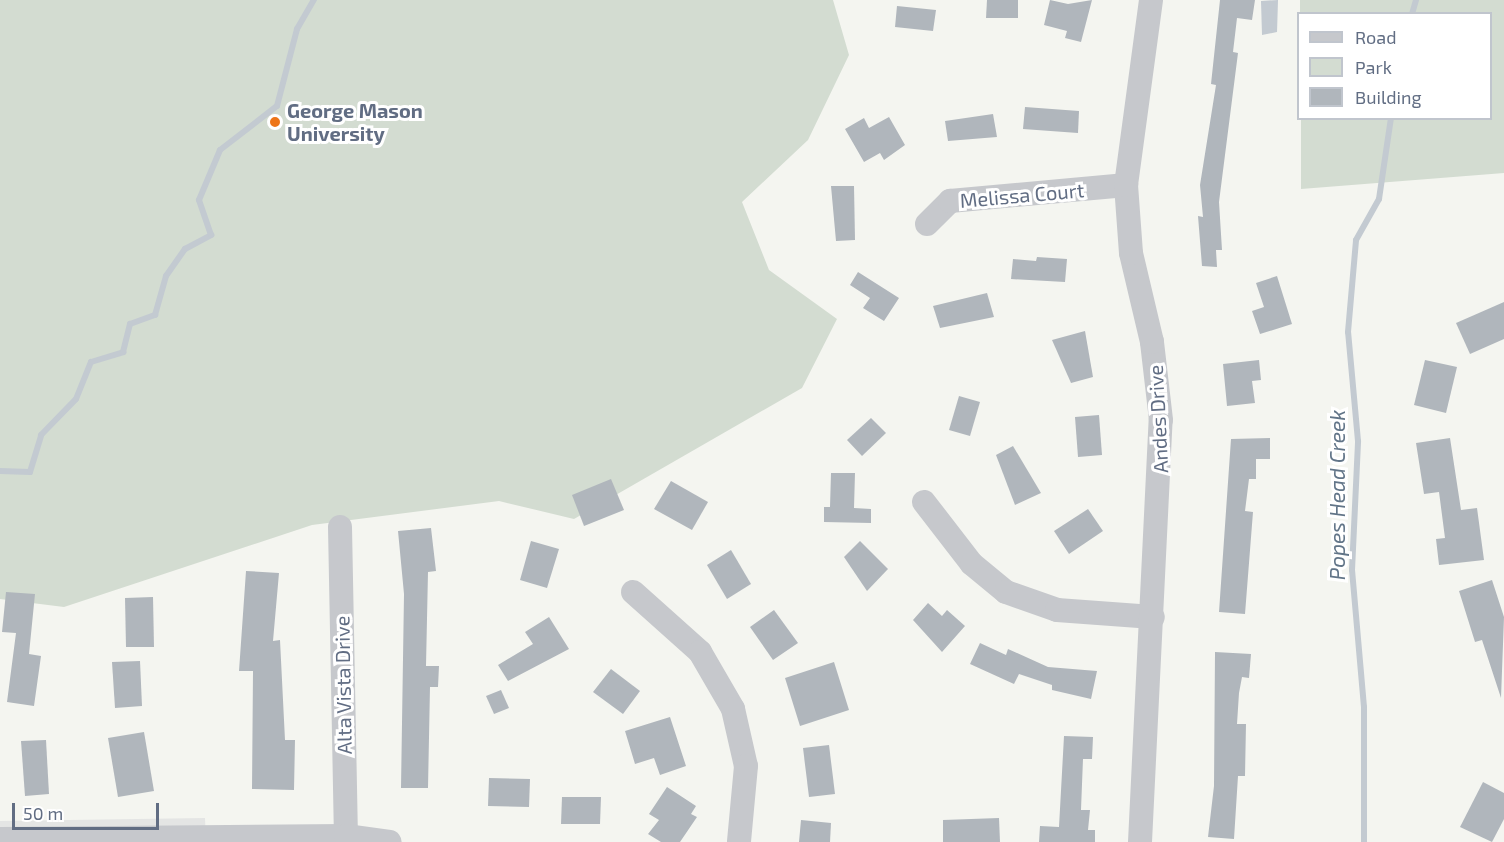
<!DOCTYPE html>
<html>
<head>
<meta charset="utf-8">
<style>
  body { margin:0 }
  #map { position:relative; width:1504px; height:842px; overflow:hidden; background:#f4f5f0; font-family:"Exo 2",sans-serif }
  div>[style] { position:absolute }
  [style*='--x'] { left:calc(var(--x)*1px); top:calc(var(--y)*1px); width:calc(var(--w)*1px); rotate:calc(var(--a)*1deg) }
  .built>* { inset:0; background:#e4e5e4 }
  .green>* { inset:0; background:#d3dcd1 }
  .water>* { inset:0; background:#c3cad1 }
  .stream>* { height:6px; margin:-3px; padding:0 3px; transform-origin:3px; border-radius:3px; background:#c3cad1 }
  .building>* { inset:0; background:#b0b6bc }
  .street>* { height:24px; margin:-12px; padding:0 12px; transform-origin:12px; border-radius:12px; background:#c6c8cc }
  .dots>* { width:16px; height:16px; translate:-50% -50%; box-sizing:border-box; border:3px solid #fff; border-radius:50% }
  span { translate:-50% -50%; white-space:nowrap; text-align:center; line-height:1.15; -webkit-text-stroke:6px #fff; paint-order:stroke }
  .poi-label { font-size:20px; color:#616d83; font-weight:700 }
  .left { translate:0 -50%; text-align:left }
  .street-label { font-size:20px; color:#616d83 }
  .water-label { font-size:21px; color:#627588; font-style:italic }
  .legend { position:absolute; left:1297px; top:12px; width:195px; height:108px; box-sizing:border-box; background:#fff; border:2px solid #c0c5cd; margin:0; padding:8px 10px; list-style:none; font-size:18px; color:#616d83 }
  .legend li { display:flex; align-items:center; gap:12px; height:30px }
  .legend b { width:30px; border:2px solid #c0c5cd }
  .scale { position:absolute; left:12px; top:803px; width:147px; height:27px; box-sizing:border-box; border:3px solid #616d83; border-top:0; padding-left:8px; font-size:18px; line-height:21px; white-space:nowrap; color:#616d83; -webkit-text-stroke:4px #fff; paint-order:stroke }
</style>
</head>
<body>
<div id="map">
  <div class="built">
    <div style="clip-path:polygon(205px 818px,206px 842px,0 842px,0 821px)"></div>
  </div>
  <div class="green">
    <div style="clip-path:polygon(0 0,833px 0,849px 55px,808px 140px,742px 202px,769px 270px,837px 319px,802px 388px,574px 519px,499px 501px,312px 525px,64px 607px,0 599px)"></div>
    <div style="clip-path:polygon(1300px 0,1504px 0,1504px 173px,1301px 189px,1301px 119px,1490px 118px,1490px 14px,1300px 13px)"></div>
  </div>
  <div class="water">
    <div style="clip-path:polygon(1278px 0,1277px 32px,1262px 35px,1261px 1px)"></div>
  </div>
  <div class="stream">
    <div style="--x:1412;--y:14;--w:15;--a:-74"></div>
    <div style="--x:0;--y:471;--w:30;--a:2"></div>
    <div style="--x:30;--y:472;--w:39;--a:-73"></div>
    <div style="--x:41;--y:435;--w:50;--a:-45.8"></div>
    <div style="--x:76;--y:399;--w:40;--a:-68"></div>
    <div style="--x:91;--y:362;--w:34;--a:-17"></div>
    <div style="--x:123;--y:352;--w:29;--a:-76"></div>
    <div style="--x:130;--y:324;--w:27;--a:-20"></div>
    <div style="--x:155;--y:315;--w:41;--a:-74.2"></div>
    <div style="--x:166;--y:276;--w:33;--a:-55"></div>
    <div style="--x:185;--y:249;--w:30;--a:-28"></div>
    <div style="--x:211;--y:235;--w:37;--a:-109"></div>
    <div style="--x:199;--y:200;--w:54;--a:-67.2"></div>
    <div style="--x:220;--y:150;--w:72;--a:-37.7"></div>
    <div style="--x:277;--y:106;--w:80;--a:-75.4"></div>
    <div style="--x:297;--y:29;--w:34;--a:-60"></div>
    <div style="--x:1364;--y:842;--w:135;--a:-90"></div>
    <div style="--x:1364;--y:707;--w:138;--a:-95"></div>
    <div style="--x:1352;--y:570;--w:129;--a:-87.3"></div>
    <div style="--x:1358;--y:441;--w:109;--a:-95.2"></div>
    <div style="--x:1348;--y:332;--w:92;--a:-85"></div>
    <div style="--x:1356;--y:240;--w:47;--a:-60.7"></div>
    <div style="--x:1379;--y:199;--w:82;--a:-81.6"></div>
  </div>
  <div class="building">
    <div style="clip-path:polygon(987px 0,1018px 0,1018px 18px,986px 18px)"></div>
    <div style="clip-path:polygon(1050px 0,1068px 4px,1092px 0,1081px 42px,1065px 38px,1067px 31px,1044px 25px)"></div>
    <div style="clip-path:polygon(1220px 0,1255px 0,1252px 20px,1237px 18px,1233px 52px,1238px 53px,1219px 202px,1222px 250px,1216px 250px,1217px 267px,1202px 266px,1198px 216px,1203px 217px,1200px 185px,1216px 85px,1211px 84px)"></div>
    <div style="clip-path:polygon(897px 6px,936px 10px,933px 31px,895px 27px)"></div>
    <div style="clip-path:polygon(1025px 107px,1079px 111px,1078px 133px,1023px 129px)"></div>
    <div style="clip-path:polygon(993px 114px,997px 137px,948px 141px,945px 121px)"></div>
    <div style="clip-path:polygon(889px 117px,905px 145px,884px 160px,880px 153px,864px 162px,845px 129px,864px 118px,869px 128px)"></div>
    <div style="clip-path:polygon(831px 186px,854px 186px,855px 240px,836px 241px)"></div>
    <div style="clip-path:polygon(1037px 257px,1067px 259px,1065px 282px,1011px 279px,1013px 259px,1036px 261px)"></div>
    <div style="clip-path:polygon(858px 272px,899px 298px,884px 321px,863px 308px,870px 298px,850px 285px)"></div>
    <div style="clip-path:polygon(1277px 276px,1292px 324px,1260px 334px,1252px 311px,1264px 307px,1256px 283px)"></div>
    <div style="clip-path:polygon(987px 293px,994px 317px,940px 328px,933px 306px)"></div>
    <div style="clip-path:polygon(1504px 302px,1504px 339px,1470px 354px,1456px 323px)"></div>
    <div style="clip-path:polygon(1085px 331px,1093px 377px,1071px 383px,1052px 340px)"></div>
    <div style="clip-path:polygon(1259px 360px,1261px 380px,1252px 381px,1255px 403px,1227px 406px,1223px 364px)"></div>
    <div style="clip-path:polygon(1425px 360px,1457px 367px,1446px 413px,1414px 405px)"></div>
    <div style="clip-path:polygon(959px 396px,980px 402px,970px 436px,949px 430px)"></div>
    <div style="clip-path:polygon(1099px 415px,1102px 455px,1078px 457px,1075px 417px)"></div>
    <div style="clip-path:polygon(871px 418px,886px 433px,862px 456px,847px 440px)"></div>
    <div style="clip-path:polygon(1270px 438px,1270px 459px,1256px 459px,1256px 479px,1249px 479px,1245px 511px,1253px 512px,1245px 614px,1219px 612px,1231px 439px)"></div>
    <div style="clip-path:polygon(1450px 438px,1461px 510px,1477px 508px,1484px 560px,1439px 565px,1436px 539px,1445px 538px,1439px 492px,1424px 494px,1416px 443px)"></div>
    <div style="clip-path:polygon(1013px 446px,1041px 493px,1015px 505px,996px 455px)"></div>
    <div style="clip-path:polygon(831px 473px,855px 473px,854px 508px,871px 509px,871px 523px,824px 522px,824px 507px,830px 507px)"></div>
    <div style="clip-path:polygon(611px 479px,624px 510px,584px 526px,572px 495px)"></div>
    <div style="clip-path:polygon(671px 481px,708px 502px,692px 530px,654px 509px)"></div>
    <div style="clip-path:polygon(1088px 509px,1103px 531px,1069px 554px,1054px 531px)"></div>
    <div style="clip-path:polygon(431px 528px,436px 571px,428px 572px,426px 666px,439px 666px,438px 687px,430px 687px,428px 788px,401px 788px,404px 594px,398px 531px)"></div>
    <div style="clip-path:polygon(531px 541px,559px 549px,547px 588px,520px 580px)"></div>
    <div style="clip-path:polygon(860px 541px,888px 569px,867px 591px,844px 557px)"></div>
    <div style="clip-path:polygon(731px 550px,751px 584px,727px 599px,707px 565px)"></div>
    <div style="clip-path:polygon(246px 571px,279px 573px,273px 641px,280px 640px,285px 740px,295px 740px,294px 790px,252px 789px,253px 671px,239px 671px)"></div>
    <div style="clip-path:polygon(1492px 580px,1504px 617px,1501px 698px,1482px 640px,1475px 642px,1459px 591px)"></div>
    <div style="clip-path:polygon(6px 592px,35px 594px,29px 654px,41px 656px,34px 706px,7px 702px,16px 633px,2px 632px)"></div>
    <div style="clip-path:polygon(153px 597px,154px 647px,126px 647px,125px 598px)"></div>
    <div style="clip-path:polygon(928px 603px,942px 616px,947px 610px,965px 626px,942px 652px,913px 620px)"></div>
    <div style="clip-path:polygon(774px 610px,798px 643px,773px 660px,750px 627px)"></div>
    <div style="clip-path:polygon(549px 617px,569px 649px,508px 681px,498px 665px,533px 644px,525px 632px)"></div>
    <div style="clip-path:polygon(980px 643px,1006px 655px,1008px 649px,1048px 667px,1097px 671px,1091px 699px,1052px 690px,1052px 685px,1019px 674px,1014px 684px,970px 664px)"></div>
    <div style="clip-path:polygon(1215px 652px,1251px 654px,1249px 678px,1242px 677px,1239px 693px,1237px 724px,1246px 724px,1245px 776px,1238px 776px,1234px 839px,1208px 837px,1214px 786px)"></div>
    <div style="clip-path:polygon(140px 661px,142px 706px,115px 708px,112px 662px)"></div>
    <div style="clip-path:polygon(834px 662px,849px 710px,800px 726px,785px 678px)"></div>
    <div style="clip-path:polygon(611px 669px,640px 691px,623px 714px,593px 692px)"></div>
    <div style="clip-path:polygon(501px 690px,509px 708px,494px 714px,486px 696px)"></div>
    <div style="clip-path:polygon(670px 717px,686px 766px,660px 775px,654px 758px,635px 764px,625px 731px)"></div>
    <div style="clip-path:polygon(144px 732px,154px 791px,118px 797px,108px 738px)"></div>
    <div style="clip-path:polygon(1064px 736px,1093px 737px,1092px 759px,1083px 759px,1081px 810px,1090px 810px,1088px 830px,1095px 830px,1095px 842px,1039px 842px,1040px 826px,1059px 827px)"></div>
    <div style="clip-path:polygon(46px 740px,49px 794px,25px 796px,21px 741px)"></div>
    <div style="clip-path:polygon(829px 745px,835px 794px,809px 797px,803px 748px)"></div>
    <div style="clip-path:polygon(489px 778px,530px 779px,529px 807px,488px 806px)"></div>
    <div style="clip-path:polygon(1483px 782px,1504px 793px,1504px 819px,1492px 842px,1460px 827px)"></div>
    <div style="clip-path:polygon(667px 787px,696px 806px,691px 814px,697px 817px,680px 842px,661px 842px,648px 834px,659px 820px,649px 814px)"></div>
    <div style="clip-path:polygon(562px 797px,601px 797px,600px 824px,561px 824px)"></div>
    <div style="clip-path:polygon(999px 818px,1000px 842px,943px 842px,943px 820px)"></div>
    <div style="clip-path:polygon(801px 820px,831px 823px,830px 842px,799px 842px)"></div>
  </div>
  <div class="street">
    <div style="--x:927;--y:224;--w:33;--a:-45"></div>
    <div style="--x:950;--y:201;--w:177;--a:-5.2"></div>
    <div style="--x:924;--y:502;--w:78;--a:52.3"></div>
    <div style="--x:972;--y:564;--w:44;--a:39.5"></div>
    <div style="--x:1006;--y:592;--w:54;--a:19.4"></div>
    <div style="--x:1057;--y:610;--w:96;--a:4.2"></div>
    <div style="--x:340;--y:527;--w:315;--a:88.9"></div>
    <div style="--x:633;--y:592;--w:90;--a:41.8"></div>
    <div style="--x:700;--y:652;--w:66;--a:59.9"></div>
    <div style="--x:733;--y:709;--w:58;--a:77.2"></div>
    <div style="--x:746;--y:766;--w:76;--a:95.3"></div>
    <div style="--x:0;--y:839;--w:346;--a:-0.5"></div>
    <div style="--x:346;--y:836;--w:44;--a:7.8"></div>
    <div style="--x:1140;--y:842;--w:423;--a:-87.2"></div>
    <div style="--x:1161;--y:420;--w:79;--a:-96.6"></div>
    <div style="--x:1152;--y:342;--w:91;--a:-103.3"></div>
    <div style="--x:1131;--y:253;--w:68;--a:-94.2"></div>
    <div style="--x:1126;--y:185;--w:187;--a:-82.3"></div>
  </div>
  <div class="dots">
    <div style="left:275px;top:122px;background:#ed7518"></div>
  </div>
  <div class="poi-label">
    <span class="left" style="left:287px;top:122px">George Mason<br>University</span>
  </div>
  <div class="street-label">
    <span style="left:1022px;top:195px;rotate:-5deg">Melissa Court</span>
    <span style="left:1158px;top:419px;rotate:-93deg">Andes Drive</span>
    <span style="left:343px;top:685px;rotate:-91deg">Alta Vista Drive</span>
  </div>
  <div class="water-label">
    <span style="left:1337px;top:495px;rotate:-90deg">Popes Head Creek</span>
  </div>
  <ul class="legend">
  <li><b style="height:8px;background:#c6c8cc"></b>Road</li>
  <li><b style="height:16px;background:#d3dcd1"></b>Park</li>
  <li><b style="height:16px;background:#b0b6bc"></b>Building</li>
  </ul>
  <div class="scale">50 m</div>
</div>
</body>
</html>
